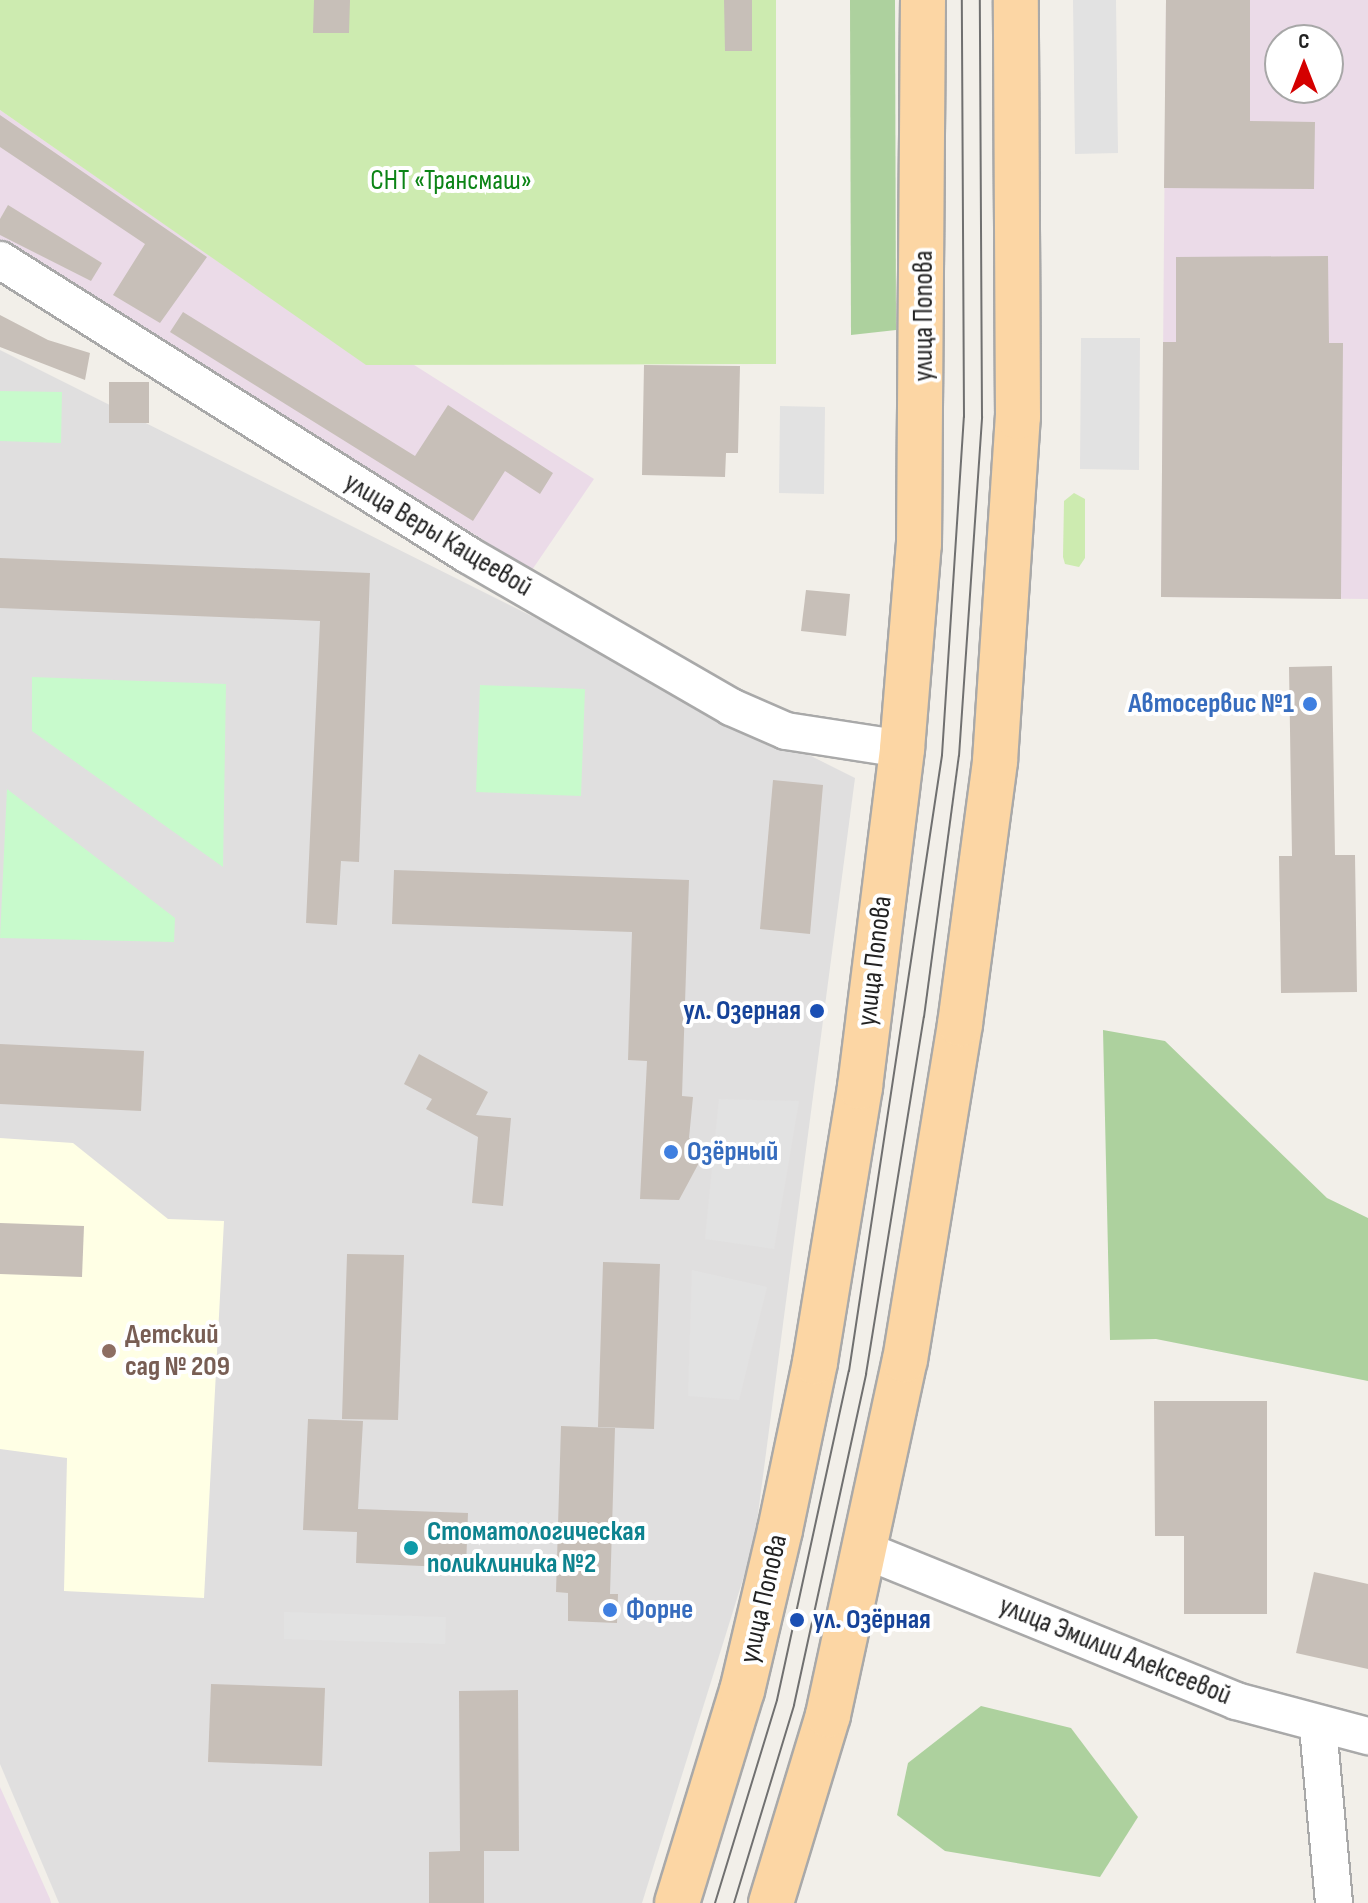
<!DOCTYPE html>
<html>
<head>
<meta charset="utf-8">
<style>
  body { margin:0 }
  #map { position:relative; width:1368px; height:1903px; overflow:hidden; background:#f2efe9; font-family:"Sofia Sans Condensed",sans-serif }
  div>[style] { position:absolute }
  [style*='--x'] { left:calc(var(--x)*1px); top:calc(var(--y)*1px); width:calc(var(--w)*1px); rotate:calc(var(--a)*1deg) }
  .residential>* { inset:0; background:#e0dfdf }
  .industrial>* { inset:0; background:#ebdbe8 }
  .education>* { inset:0; background:#ffffe5 }
  .grass>* { inset:0; background:#cdebb0 }
  .forest>* { inset:0; background:#add19e }
  .park>* { inset:0; background:#c8facc }
  .parking>* { inset:0; background:#e2e2e2 }
  .building>* { inset:0; background:#c7bfb8 }
  .roads { filter:drop-shadow(2px 0 #a9a9a9) drop-shadow(-2px 0 #a9a9a9) drop-shadow(0 2px #a9a9a9) drop-shadow(0 -2px #a9a9a9) }
  .minor>* { height:36px; margin:-18px; padding:0 18px; transform-origin:18px; border-radius:18px; background:#fff }
  .major>* { height:44px; margin:-22px; padding:0 22px; transform-origin:22px; border-radius:22px; background:#fcd6a4 }
  .tram>* { height:2px; margin:-1px; padding:0 1px; transform-origin:1px; border-radius:1px; background:#707070 }
  .dots>* { width:22px; height:22px; translate:-50% -50%; box-sizing:border-box; border:4px solid #fff; border-radius:50% }
  span { translate:-50% -50%; white-space:nowrap; text-align:center; line-height:1.15; -webkit-text-stroke:8px #fff; paint-order:stroke }
  .park-label { font-size:28px; color:#0c8416 }
  .street-label { font-size:28px; color:#222 }
  .shop-label { font-size:28px; color:#366cbe; font-weight:700 }
  .right { translate:-100% -50%; text-align:right }
  .left { translate:0 -50%; text-align:left }
  .transit-label { font-size:28px; color:#164399; font-weight:700 }
  .education-label { font-size:28px; color:#785e54; font-weight:700 }
  .culture-label { font-size:28px; color:#0d838f; font-weight:700 }
  .north { position:absolute; left:1264px; top:24px; width:80px; height:80px; box-sizing:border-box; background:#fff; border:2px solid #a7a7a7; border-radius:50%; rotate:0deg; font-size:22px; font-weight:700; line-height:32px; text-align:center; color:#222 }
  .north::after { content:''; display:block; margin:auto; width:28px; height:36px; background:#d40000; clip-path:polygon(50% 0,100% 100%,50% 72%,0 100%) }
</style>
</head>
<body>
<div id="map">
  <div class="residential">
    <div style="clip-path:polygon(0 350px,855px 778px,754px 1544px,642px 1903px,59px 1903px,0 1764px)"></div>
  </div>
  <div class="industrial">
    <div style="clip-path:polygon(evenodd,1166px 0,1368px 0,1368px 599px,1161px 597px,1166px 0,1280px 40px,1328px 40px,1328px 88px,1280px 88px,1280px 40px)"></div>
    <div style="clip-path:polygon(0 110px,366px 364px,411px 363px,594px 479px,532px 570px,0 241px)"></div>
    <div style="clip-path:polygon(0 1787px,50px 1899px,51px 1903px,0 1903px)"></div>
  </div>
  <div class="education">
    <div style="clip-path:polygon(0 1138px,73px 1143px,168px 1219px,224px 1221px,204px 1598px,64px 1591px,67px 1458px,0 1449px)"></div>
  </div>
  <div class="grass">
    <div style="clip-path:polygon(0 0,776px 0,776px 364px,366px 365px,0 110px)"></div>
    <div style="clip-path:polygon(1074px 493px,1085px 499px,1085px 558px,1079px 567px,1065px 564px,1063px 557px,1064px 501px)"></div>
  </div>
  <div class="forest">
    <div style="clip-path:polygon(850px 0,895px 0,896px 330px,851px 335px)"></div>
    <div style="clip-path:polygon(1103px 1030px,1165px 1041px,1327px 1198px,1368px 1218px,1368px 1381px,1156px 1339px,1110px 1340px)"></div>
    <div style="clip-path:polygon(981px 1706px,1071px 1728px,1138px 1817px,1100px 1877px,945px 1851px,897px 1815px,908px 1763px)"></div>
  </div>
  <div class="park">
    <div style="clip-path:polygon(0 391px,62px 392px,61px 443px,0 441px)"></div>
    <div style="clip-path:polygon(32px 677px,226px 684px,223px 867px,32px 731px)"></div>
    <div style="clip-path:polygon(480px 685px,585px 689px,581px 796px,476px 792px)"></div>
    <div style="clip-path:polygon(7px 789px,175px 918px,174px 942px,0 938px)"></div>
  </div>
  <div class="parking">
    <div style="clip-path:polygon(1073px 0,1116px 0,1118px 153px,1075px 154px)"></div>
    <div style="clip-path:polygon(1081px 338px,1140px 338px,1139px 470px,1080px 469px)"></div>
    <div style="clip-path:polygon(780px 406px,825px 407px,824px 494px,779px 493px)"></div>
    <div style="clip-path:polygon(719px 1099px,799px 1101px,774px 1249px,705px 1239px)"></div>
    <div style="clip-path:polygon(692px 1270px,767px 1287px,739px 1400px,688px 1396px)"></div>
    <div style="clip-path:polygon(284px 1612px,446px 1617px,445px 1644px,284px 1639px)"></div>
  </div>
  <div class="building">
    <div style="clip-path:polygon(314px 0,350px 0,349px 33px,313px 33px)"></div>
    <div style="clip-path:polygon(724px 0,752px 0,752px 51px,725px 51px)"></div>
    <div style="clip-path:polygon(1166px 0,1250px 0,1250px 121px,1315px 122px,1314px 189px,1164px 188px)"></div>
    <div style="clip-path:polygon(0 115px,207px 257px,160px 323px,113px 295px,145px 244px,0 147px)"></div>
    <div style="clip-path:polygon(8px 205px,102px 263px,91px 281px,0 235px,0 219px)"></div>
    <div style="clip-path:polygon(1328px 256px,1329px 343px,1343px 343px,1341px 599px,1161px 597px,1163px 342px,1176px 342px,1176px 257px)"></div>
    <div style="clip-path:polygon(183px 312px,415px 456px,448px 405px,553px 473px,540px 494px,505px 471px,473px 521px,170px 332px)"></div>
    <div style="clip-path:polygon(0 315px,48px 340px,90px 353px,85px 380px,0 347px)"></div>
    <div style="clip-path:polygon(644px 365px,740px 366px,738px 453px,726px 453px,725px 477px,642px 475px)"></div>
    <div style="clip-path:polygon(109px 382px,149px 382px,149px 423px,109px 423px)"></div>
    <div style="clip-path:polygon(0 558px,370px 573px,359px 862px,341px 861px,337px 925px,306px 923px,320px 621px,0 608px)"></div>
    <div style="clip-path:polygon(806px 590px,850px 594px,846px 636px,801px 631px)"></div>
    <div style="clip-path:polygon(1332px 666px,1335px 855px,1355px 855px,1357px 992px,1281px 993px,1279px 856px,1292px 856px,1289px 667px)"></div>
    <div style="clip-path:polygon(773px 780px,823px 785px,810px 934px,760px 929px)"></div>
    <div style="clip-path:polygon(394px 870px,689px 880px,682px 1096px,693px 1097px,689px 1138px,698px 1146px,701px 1159px,679px 1200px,640px 1199px,647px 1061px,628px 1060px,632px 932px,392px 924px)"></div>
    <div style="clip-path:polygon(0 1044px,144px 1051px,141px 1111px,0 1104px)"></div>
    <div style="clip-path:polygon(419px 1054px,488px 1092px,476px 1115px,511px 1118px,503px 1206px,472px 1203px,478px 1137px,426px 1109px,432px 1099px,404px 1084px)"></div>
    <div style="clip-path:polygon(0 1223px,84px 1226px,82px 1277px,0 1274px)"></div>
    <div style="clip-path:polygon(347px 1254px,404px 1255px,398px 1420px,342px 1419px)"></div>
    <div style="clip-path:polygon(603px 1262px,660px 1264px,654px 1429px,598px 1427px)"></div>
    <div style="clip-path:polygon(1154px 1401px,1267px 1401px,1267px 1614px,1184px 1614px,1184px 1536px,1155px 1536px)"></div>
    <div style="clip-path:polygon(308px 1419px,363px 1421px,358px 1509px,468px 1513px,466px 1568px,356px 1563px,357px 1532px,303px 1530px)"></div>
    <div style="clip-path:polygon(561px 1426px,615px 1428px,610px 1594px,618px 1594px,617px 1623px,568px 1621px,568px 1593px,556px 1592px)"></div>
    <div style="clip-path:polygon(1314px 1572px,1368px 1584px,1368px 1669px,1296px 1653px)"></div>
    <div style="clip-path:polygon(211px 1684px,325px 1688px,322px 1766px,208px 1762px)"></div>
    <div style="clip-path:polygon(518px 1690px,519px 1851px,484px 1851px,484px 1903px,429px 1903px,429px 1852px,460px 1851px,459px 1691px)"></div>
  </div>
  <div class="roads">
    <div class="minor">
      <div style="--x:0;--y:260;--w:553;--a:32.22"></div>
      <div style="--x:468;--y:555;--w:304;--a:30"></div>
      <div style="--x:731;--y:707;--w:60;--a:23.6"></div>
      <div style="--x:786;--y:731;--w:117;--a:8.8"></div>
      <div style="--x:867;--y:1551;--w:398;--a:22.1"></div>
      <div style="--x:1236;--y:1701;--w:137;--a:14.9"></div>
      <div style="--x:1318;--y:1727;--w:177;--a:84.8"></div>
    </div>
    <div class="major">
      <div style="--x:677;--y:1903;--w:222;--a:-73"></div>
      <div style="--x:742;--y:1691;--w:165;--a:-76.7"></div>
      <div style="--x:780;--y:1530;--w:172;--a:-78.2"></div>
      <div style="--x:815;--y:1362;--w:279;--a:-80.7"></div>
      <div style="--x:860;--y:1087;--w:341;--a:-82.9"></div>
      <div style="--x:902;--y:749;--w:206;--a:-85.3"></div>
      <div style="--x:919;--y:544;--w:544;--a:-89.58"></div>
      <div style="--x:771;--y:1903;--w:196;--a:-73.1"></div>
      <div style="--x:828;--y:1715;--w:363;--a:-77.8"></div>
      <div style="--x:905;--y:1360;--w:340;--a:-80.7"></div>
      <div style="--x:960;--y:1024;--w:265;--a:-82.4"></div>
      <div style="--x:995;--y:761;--w:345;--a:-86.2"></div>
      <div style="--x:1018;--y:417;--w:417;--a:-90.3"></div>
    </div>
  </div>
  <div class="tram">
    <div style="--x:715;--y:1903;--w:212;--a:-73"></div>
    <div style="--x:777;--y:1700;--w:337;--a:-77.7"></div>
    <div style="--x:849;--y:1371;--w:623;--a:-81.41"></div>
    <div style="--x:942;--y:755;--w:339;--a:-86.3"></div>
    <div style="--x:964;--y:417;--w:417;--a:-90.3"></div>
    <div style="--x:734;--y:1903;--w:207;--a:-73.1"></div>
    <div style="--x:794;--y:1705;--w:339;--a:-77.7"></div>
    <div style="--x:866;--y:1374;--w:362;--a:-80.8"></div>
    <div style="--x:924;--y:1017;--w:263;--a:-82.4"></div>
    <div style="--x:959;--y:756;--w:340;--a:-86.1"></div>
    <div style="--x:982;--y:417;--w:417;--a:-90.3"></div>
  </div>
  <div class="dots">
    <div style="left:1310px;top:704px;background:#3f7fe0"></div>
    <div style="left:817px;top:1011px;background:#1a4fb4"></div>
    <div style="left:671px;top:1152px;background:#3f7fe0"></div>
    <div style="left:109px;top:1351px;background:#8d6e63"></div>
    <div style="left:411px;top:1548px;background:#0f9aa8"></div>
    <div style="left:610px;top:1610px;background:#3f7fe0"></div>
    <div style="left:797px;top:1620px;background:#1a4fb4"></div>
  </div>
  <div class="park-label">
    <span style="left:451px;top:181px">СНТ «Трансмаш»</span>
  </div>
  <div class="street-label">
    <span style="left:924px;top:316px;rotate:-90deg">улица Попова</span>
    <span style="left:438px;top:535px;rotate:31deg">улица Веры Кащеевой</span>
    <span style="left:875px;top:961px;rotate:-83deg">улица Попова</span>
    <span style="left:764px;top:1599px;rotate:-77deg">улица Попова</span>
    <span style="left:1115px;top:1651px;rotate:22deg">улица Эмилии Алексеевой</span>
  </div>
  <div class="shop-label">
    <span class="right" style="left:1294px;top:704px">Автосервис №1</span>
    <span class="left" style="left:687px;top:1152px">Озёрный</span>
    <span class="left" style="left:626px;top:1610px">Форне</span>
  </div>
  <div class="transit-label">
    <span class="right" style="left:801px;top:1011px">ул. Озерная</span>
    <span class="left" style="left:813px;top:1620px">ул. Озёрная</span>
  </div>
  <div class="education-label">
    <span class="left" style="left:125px;top:1351px">Детский<br>сад № 209</span>
  </div>
  <div class="culture-label">
    <span class="left" style="left:427px;top:1548px">Стоматологическая<br>поликлиника №2</span>
  </div>
  <div class="north">С</div>
</div>
</body>
</html>
